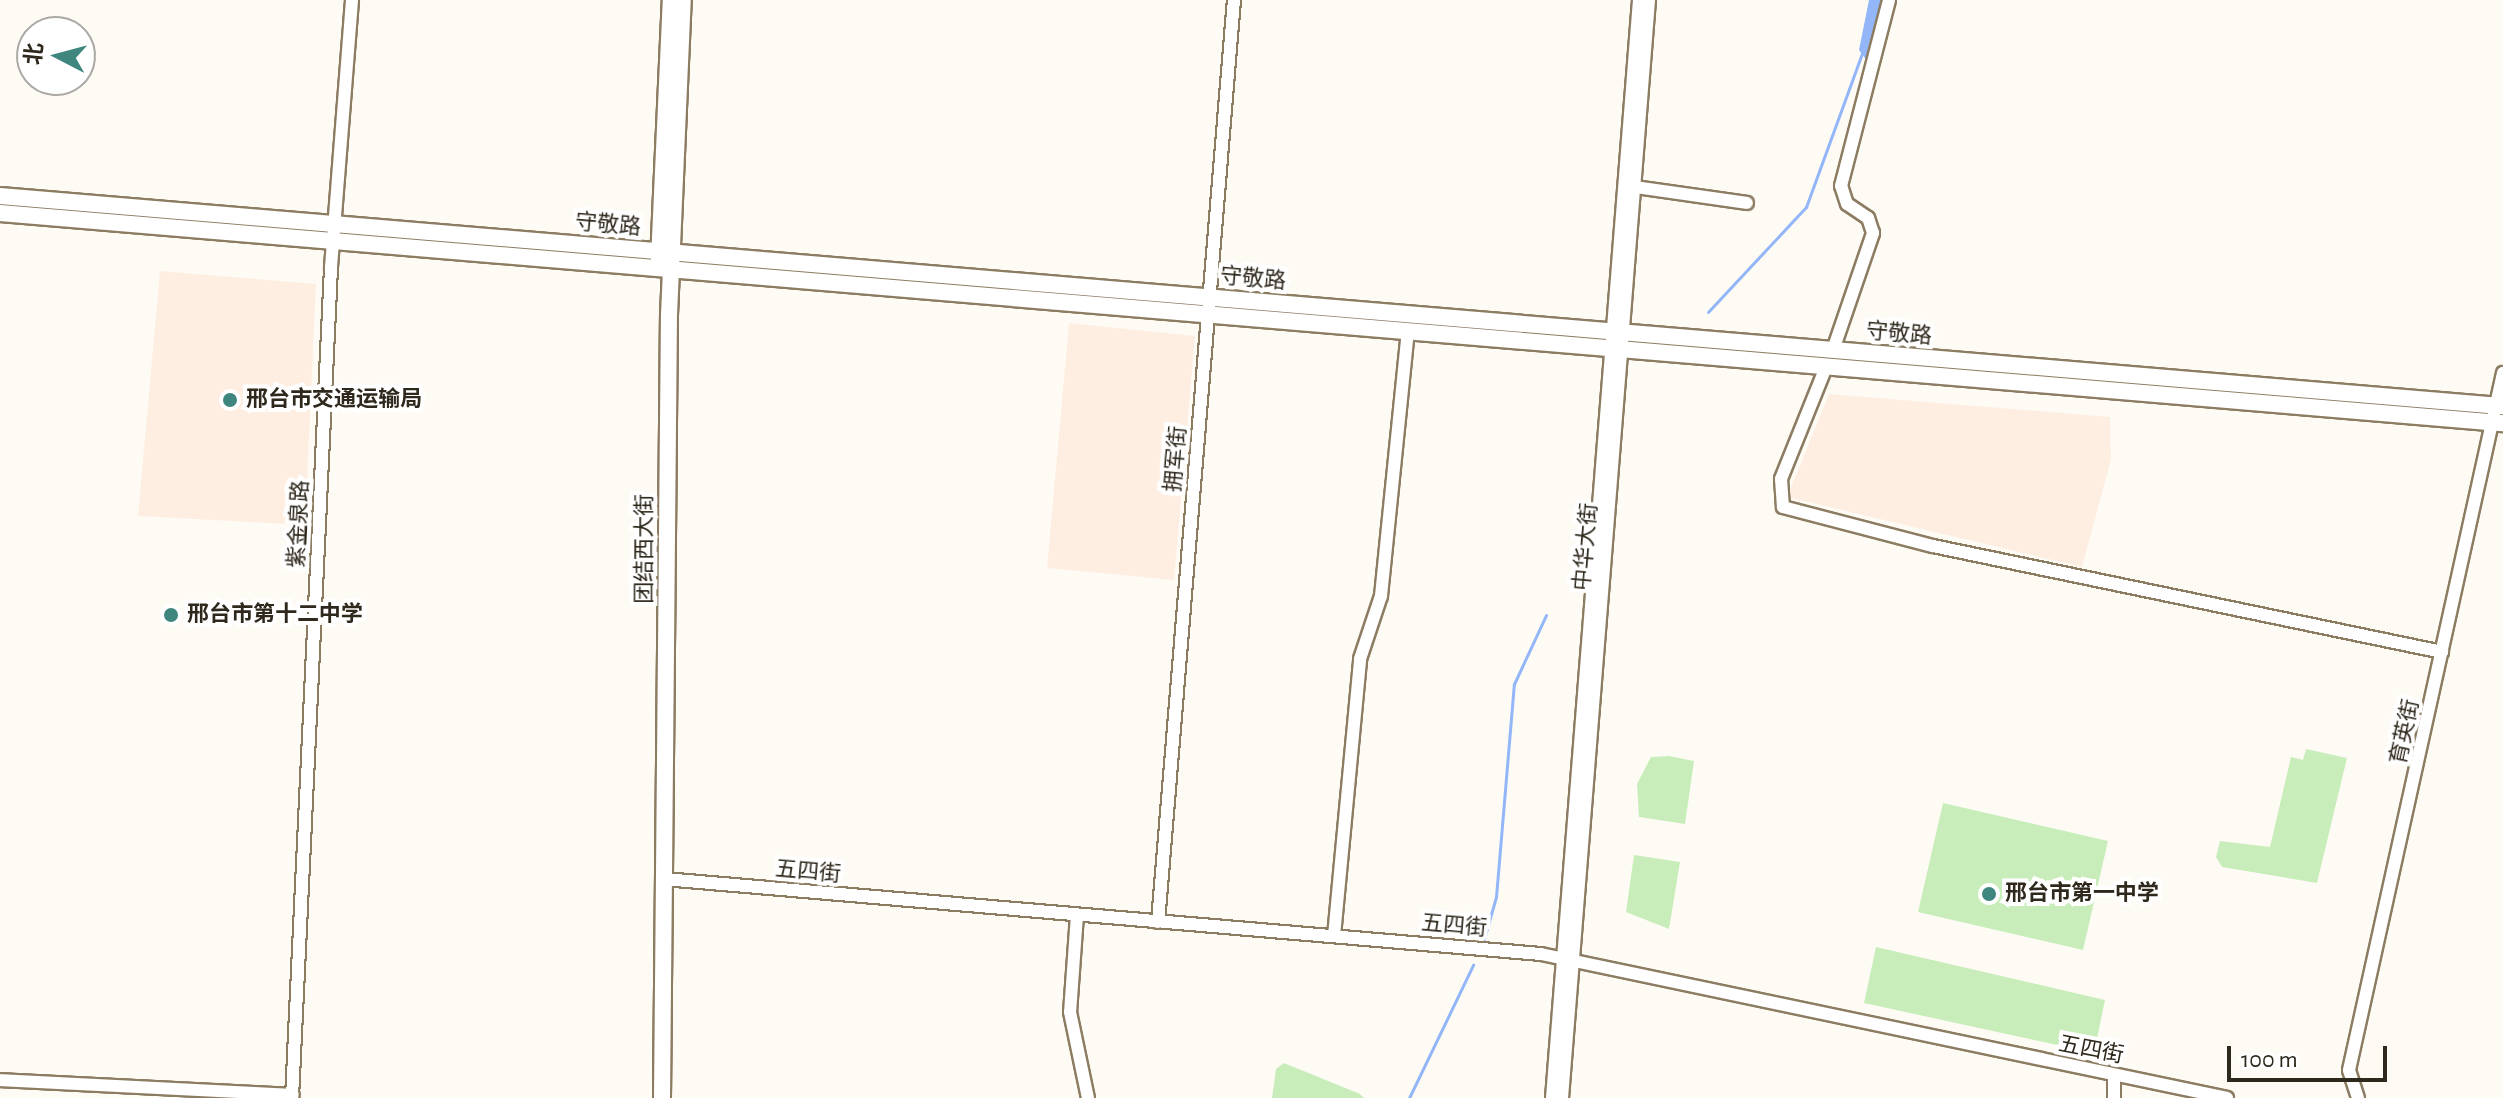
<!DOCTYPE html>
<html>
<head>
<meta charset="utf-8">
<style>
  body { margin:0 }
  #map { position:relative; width:2503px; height:1098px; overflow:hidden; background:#fefbf5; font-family:"Alegreya Sans","Noto Sans SC",sans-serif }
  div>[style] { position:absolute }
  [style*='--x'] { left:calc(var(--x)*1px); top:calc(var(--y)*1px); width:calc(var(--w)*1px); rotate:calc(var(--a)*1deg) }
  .commercial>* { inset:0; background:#feeee2 }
  .green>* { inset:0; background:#c8edba }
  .water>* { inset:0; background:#93b6f9 }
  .stream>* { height:3px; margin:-1.5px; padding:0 1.5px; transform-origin:1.5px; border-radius:1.5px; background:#93b6f9 }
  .roads { filter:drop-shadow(2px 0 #8c7c62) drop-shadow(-2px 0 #8c7c62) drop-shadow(0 2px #8c7c62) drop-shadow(0 -2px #8c7c62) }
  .minor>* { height:12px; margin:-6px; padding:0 6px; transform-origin:6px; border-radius:6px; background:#fff }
  .major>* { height:16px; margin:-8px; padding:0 8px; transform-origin:8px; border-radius:8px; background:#fff }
  .dots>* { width:22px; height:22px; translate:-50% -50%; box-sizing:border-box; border:4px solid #fff; border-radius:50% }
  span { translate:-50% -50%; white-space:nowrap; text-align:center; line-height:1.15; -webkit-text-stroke:8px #fff; paint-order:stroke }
  .street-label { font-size:22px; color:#2f281d }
  .poi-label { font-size:22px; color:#2f281d; font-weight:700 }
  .left { translate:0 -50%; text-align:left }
  .north { position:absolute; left:16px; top:16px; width:80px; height:80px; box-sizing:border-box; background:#fff; border:2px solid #aca9a5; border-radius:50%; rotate:276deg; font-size:22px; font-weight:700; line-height:32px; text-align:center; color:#2f281d }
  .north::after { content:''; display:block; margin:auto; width:28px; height:36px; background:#3f867e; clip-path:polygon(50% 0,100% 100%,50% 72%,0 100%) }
  .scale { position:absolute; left:2227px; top:1046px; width:160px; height:36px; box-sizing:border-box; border:4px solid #2f281d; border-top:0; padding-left:10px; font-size:24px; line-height:28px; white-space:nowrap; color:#2f281d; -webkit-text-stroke:6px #fff; paint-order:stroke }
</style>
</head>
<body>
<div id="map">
  <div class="commercial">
    <div style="clip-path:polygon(160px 271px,316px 284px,305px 525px,138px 516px)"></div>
    <div style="clip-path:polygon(1069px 323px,1195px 336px,1174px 580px,1047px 568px)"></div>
    <div style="clip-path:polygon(1829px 394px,2110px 417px,2111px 460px,2082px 567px,1787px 497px)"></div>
  </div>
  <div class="green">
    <div style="clip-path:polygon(2306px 749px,2347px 758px,2317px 883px,2222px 867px,2216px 857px,2220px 841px,2270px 847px,2291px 757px,2303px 760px)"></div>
    <div style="clip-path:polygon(1669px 756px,1694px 761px,1685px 824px,1639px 817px,1637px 784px,1651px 757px)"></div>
    <div style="clip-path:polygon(1943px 803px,2108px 841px,2083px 950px,1918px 912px)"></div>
    <div style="clip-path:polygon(1634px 855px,1680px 862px,1669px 929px,1626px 912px)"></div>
    <div style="clip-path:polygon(1876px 947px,2105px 1000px,2094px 1053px,1864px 1003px)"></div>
    <div style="clip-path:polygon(1284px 1063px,1360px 1094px,1364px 1098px,1272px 1098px,1276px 1069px)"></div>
  </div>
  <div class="water">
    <div style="clip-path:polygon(1869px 0,1883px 0,1868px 62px,1859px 50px)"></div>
  </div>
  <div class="stream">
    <div style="--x:1708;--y:312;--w:144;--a:-47"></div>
    <div style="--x:1806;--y:207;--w:164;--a:-70"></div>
    <div style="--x:1484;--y:939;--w:44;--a:-74.1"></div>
    <div style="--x:1496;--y:897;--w:214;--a:-85.2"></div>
    <div style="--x:1514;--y:684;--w:76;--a:-65.1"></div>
    <div style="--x:1409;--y:1098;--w:148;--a:-64.3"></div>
  </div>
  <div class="roads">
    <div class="minor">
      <div style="--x:1635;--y:187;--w:113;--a:8.1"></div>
      <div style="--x:1833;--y:350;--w:124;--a:-71.1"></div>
      <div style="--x:1873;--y:233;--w:16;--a:-108"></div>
      <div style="--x:1868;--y:218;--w:25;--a:-146"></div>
      <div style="--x:1847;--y:204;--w:19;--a:-108"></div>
      <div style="--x:1841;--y:186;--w:192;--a:-75.5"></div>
      <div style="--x:1826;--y:367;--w:121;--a:111.9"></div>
      <div style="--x:1781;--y:479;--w:28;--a:86"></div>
      <div style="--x:1783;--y:507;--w:155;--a:14.6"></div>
      <div style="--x:1933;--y:546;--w:520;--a:11.76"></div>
      <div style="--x:664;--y:879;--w:880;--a:4.89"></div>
      <div style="--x:1541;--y:954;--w:701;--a:11.85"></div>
      <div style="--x:1077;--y:915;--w:97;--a:94.1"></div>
      <div style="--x:1070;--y:1012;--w:88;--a:78.2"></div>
      <div style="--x:1158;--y:922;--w:925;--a:-85.29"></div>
      <div style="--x:1334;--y:936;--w:278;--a:-84.6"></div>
      <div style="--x:1360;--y:659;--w:66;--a:-71.6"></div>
      <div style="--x:1381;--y:596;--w:266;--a:-84.2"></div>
      <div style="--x:0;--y:1080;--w:293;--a:2.9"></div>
      <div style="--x:292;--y:1098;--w:832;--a:-87.31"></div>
      <div style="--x:331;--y:267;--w:268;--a:-85.5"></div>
      <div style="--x:1552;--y:1098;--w:1101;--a:-85.47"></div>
      <div style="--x:1562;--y:1098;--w:1101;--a:-85.47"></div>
      <div style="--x:2114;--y:1098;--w:23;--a:-90"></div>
      <div style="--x:2358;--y:1098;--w:29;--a:-108"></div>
      <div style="--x:2349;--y:1070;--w:714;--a:-77.54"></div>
    </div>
    <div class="major">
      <div style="--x:0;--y:196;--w:2512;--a:4.8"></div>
      <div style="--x:0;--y:213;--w:2512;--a:4.8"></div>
      <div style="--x:659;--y:260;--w:260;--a:-87.4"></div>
      <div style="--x:662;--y:1098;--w:783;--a:-89.49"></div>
      <div style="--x:669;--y:315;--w:315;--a:-87.5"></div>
    </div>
  </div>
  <div class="dots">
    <div style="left:230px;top:400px;background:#3f867e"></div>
    <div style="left:171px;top:615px;background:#3f867e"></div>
    <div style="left:1989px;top:894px;background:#3f867e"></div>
  </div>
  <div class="street-label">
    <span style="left:608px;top:225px;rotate:5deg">守敬路</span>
    <span style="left:1253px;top:279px;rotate:5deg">守敬路</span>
    <span style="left:1899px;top:334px;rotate:5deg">守敬路</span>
    <span style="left:1176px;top:459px;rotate:-85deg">拥军街</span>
    <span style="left:299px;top:524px;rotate:-87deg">紫金泉路</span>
    <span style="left:1586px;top:547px;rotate:-85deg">中华大街</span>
    <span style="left:645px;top:549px;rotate:-90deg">团结西大街</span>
    <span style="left:2405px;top:732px;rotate:-78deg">育英街</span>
    <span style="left:808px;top:872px;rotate:5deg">五四街</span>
    <span style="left:1454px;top:926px;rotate:5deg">五四街</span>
    <span style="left:2091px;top:1050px;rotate:11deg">五四街</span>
  </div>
  <div class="poi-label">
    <span class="left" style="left:246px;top:400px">邢台市交通运输局</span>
    <span class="left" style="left:187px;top:615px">邢台市第十二中学</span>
    <span class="left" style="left:2005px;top:894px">邢台市第一中学</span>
  </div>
  <div class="north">北</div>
  <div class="scale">100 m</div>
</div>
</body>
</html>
